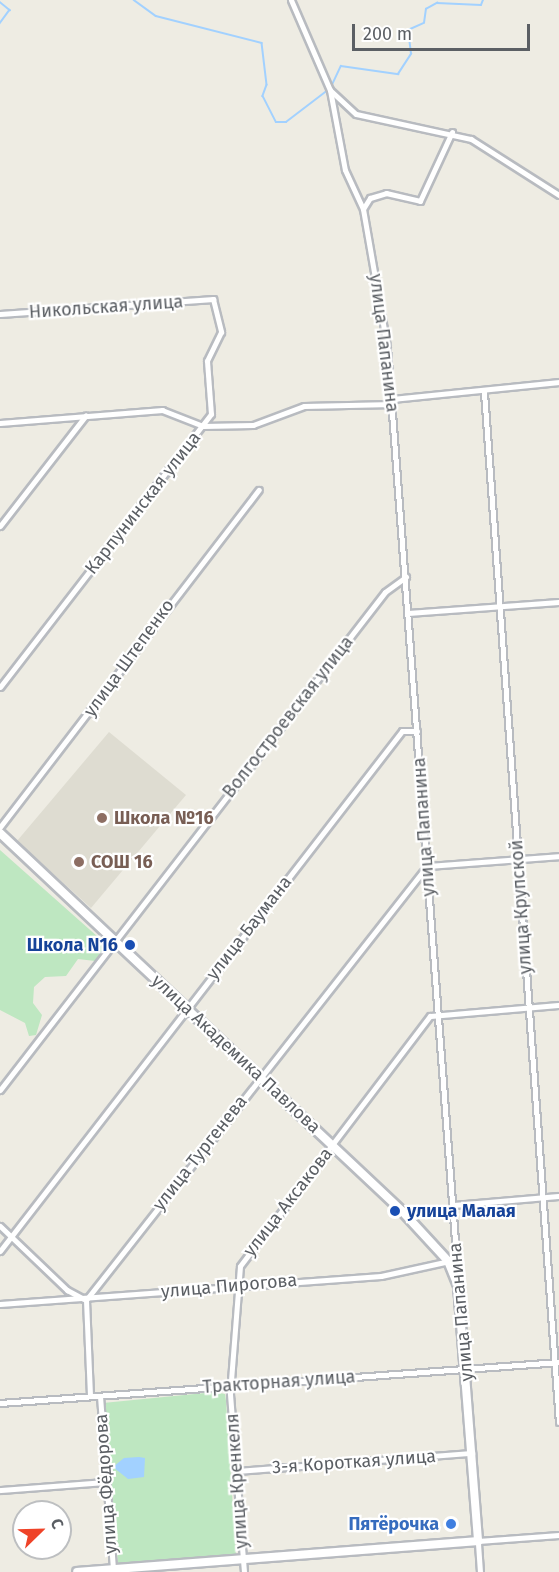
<!DOCTYPE html>
<html>
<head>
<meta charset="utf-8">
<style>
  body { margin:0 }
  #map { position:relative; width:559px; height:1572px; overflow:hidden; background:#eeece3; font-family:"Fira Sans",sans-serif }
  div>[style] { position:absolute }
  [style*='--x'] { left:calc(var(--x)*1px); top:calc(var(--y)*1px); width:calc(var(--w)*1px); rotate:calc(var(--a)*1deg) }
  .education>* { inset:0; background:#dedcd1 }
  .green>* { inset:0; background:#bee7c1 }
  .water>* { inset:0; background:#a2d1ff }
  .stream>* { height:1.5px; margin:-0.75px; padding:0 0.75px; transform-origin:0.75px; border-radius:0.75px; background:#a2d1ff }
  .roads { filter:drop-shadow(2px 0 #b8bbc0) drop-shadow(-2px 0 #b8bbc0) drop-shadow(0 2px #b8bbc0) drop-shadow(0 -2px #b8bbc0) }
  .street>* { height:5px; margin:-2.5px; padding:0 2.5px; transform-origin:2.5px; border-radius:2.5px; background:#fff }
  .secondary>* { height:8px; margin:-4px; padding:0 4px; transform-origin:4px; border-radius:4px; background:#fff }
  .dots>* { width:16px; height:16px; translate:-50% -50%; box-sizing:border-box; border:3px solid #fff; border-radius:50% }
  span { translate:-50% -50%; white-space:nowrap; text-align:center; line-height:1.15; -webkit-text-stroke:4.5px #fff; paint-order:stroke }
  .street-label { font-size:18px; color:#5b5f64 }
  .education-label { font-size:18px; color:#785e54; font-weight:700 }
  .left { translate:0 -50%; text-align:left }
  .transit-label { font-size:18px; color:#164399; font-weight:700 }
  .right { translate:-100% -50%; text-align:right }
  .shop-label { font-size:18px; color:#366cbe; font-weight:700 }
  .north { position:absolute; left:12px; top:1500px; width:60px; height:60px; box-sizing:border-box; background:#fff; border:2px solid #bdbfc1; border-radius:50%; rotate:67deg; font-size:16px; font-weight:700; line-height:24px; text-align:center; color:#5b5f64 }
  .north::after { content:''; display:block; margin:auto; width:21px; height:27px; background:#ef4328; clip-path:polygon(50% 0,100% 100%,50% 72%,0 100%) }
  .scale { position:absolute; left:352px; top:24px; width:178px; height:27px; box-sizing:border-box; border:3px solid #5b5f64; border-top:0; padding-left:8px; font-size:18px; line-height:21px; white-space:nowrap; color:#5b5f64; -webkit-text-stroke:4px #fff; paint-order:stroke }
</style>
</head>
<body>
<div id="map">
  <div class="education">
    <div style="clip-path:polygon(109px 732px,186px 795px,91px 908px,17px 841px)"></div>
  </div>
  <div class="green">
    <div style="clip-path:polygon(0 850px,107px 945px,95px 961px,78px 959px,66px 976px,45px 977px,34px 987px,33px 1003px,42px 1015px,36px 1035px,29px 1036px,25px 1023px,0 1010px)"></div>
    <div style="clip-path:polygon(215px 1392px,225px 1394px,226px 1401px,236px 1555px,118px 1564px,103px 1403px)"></div>
  </div>
  <div class="water">
    <div style="clip-path:polygon(139px 1457px,145px 1458px,144px 1477px,128px 1479px,113px 1467px,124px 1458px)"></div>
  </div>
  <div class="stream">
    <div style="--x:134;--y:0;--w:27;--a:36"></div>
    <div style="--x:156;--y:16;--w:109;--a:14.3"></div>
    <div style="--x:262;--y:43;--w:42;--a:83.2"></div>
    <div style="--x:267;--y:85;--w:12;--a:110"></div>
    <div style="--x:263;--y:96;--w:29;--a:63"></div>
    <div style="--x:276;--y:122;--w:10;--a:0"></div>
    <div style="--x:286;--y:122;--w:53;--a:-37.3"></div>
    <div style="--x:0;--y:2;--w:13;--a:39"></div>
    <div style="--x:10;--y:10;--w:17;--a:126"></div>
    <div style="--x:331;--y:87;--w:23;--a:-65"></div>
    <div style="--x:341;--y:66;--w:58;--a:8"></div>
    <div style="--x:398;--y:74;--w:24;--a:-57"></div>
    <div style="--x:411;--y:54;--w:24;--a:-97"></div>
    <div style="--x:408;--y:30;--w:17;--a:-24"></div>
    <div style="--x:424;--y:23;--w:14;--a:-82"></div>
    <div style="--x:426;--y:9;--w:13;--a:-29"></div>
    <div style="--x:437;--y:3;--w:44;--a:2.6"></div>
    <div style="--x:481;--y:5;--w:5;--a:-68"></div>
  </div>
  <div class="roads">
    <div class="street">
      <div style="--x:291;--y:0;--w:98;--a:66.6"></div>
      <div style="--x:330;--y:90;--w:35;--a:43"></div>
      <div style="--x:356;--y:114;--w:118;--a:12.3"></div>
      <div style="--x:471;--y:139;--w:104;--a:32.5"></div>
      <div style="--x:330;--y:90;--w:81;--a:79.4"></div>
      <div style="--x:345;--y:170;--w:43;--a:65.2"></div>
      <div style="--x:363;--y:209;--w:140;--a:80.1"></div>
      <div style="--x:387;--y:347;--w:937;--a:85.65"></div>
      <div style="--x:363;--y:209;--w:13;--a:-58"></div>
      <div style="--x:370;--y:198;--w:17;--a:-17"></div>
      <div style="--x:386;--y:193;--w:35;--a:13"></div>
      <div style="--x:420;--y:201;--w:76;--a:-65.1"></div>
      <div style="--x:0;--y:314;--w:214;--a:-4"></div>
      <div style="--x:213;--y:299;--w:34;--a:76"></div>
      <div style="--x:221;--y:332;--w:32;--a:116"></div>
      <div style="--x:207;--y:361;--w:53;--a:85.7"></div>
      <div style="--x:211;--y:414;--w:345;--a:127.7"></div>
      <div style="--x:484;--y:392;--w:1033;--a:85.84"></div>
      <div style="--x:392;--y:399;--w:168;--a:-5.8"></div>
      <div style="--x:0;--y:423;--w:163;--a:-4.6"></div>
      <div style="--x:162;--y:410;--w:44;--a:21.3"></div>
      <div style="--x:203;--y:426;--w:50;--a:-1.1"></div>
      <div style="--x:253;--y:425;--w:54;--a:-20.4"></div>
      <div style="--x:304;--y:406;--w:89;--a:-1.3"></div>
      <div style="--x:0;--y:526;--w:140;--a:-52.2"></div>
      <div style="--x:408;--y:613;--w:151;--a:-4.2"></div>
      <div style="--x:0;--y:827;--w:425;--a:-52.5"></div>
      <div style="--x:0;--y:1090;--w:629;--a:-52.29"></div>
      <div style="--x:385;--y:592;--w:26;--a:-36"></div>
      <div style="--x:453;--y:1205;--w:106;--a:-4.9"></div>
      <div style="--x:0;--y:1226;--w:93;--a:43.7"></div>
      <div style="--x:67;--y:1290;--w:19;--a:28"></div>
      <div style="--x:0;--y:1251;--w:657;--a:-52.29"></div>
      <div style="--x:402;--y:731;--w:15;--a:0"></div>
      <div style="--x:86;--y:1300;--w:552;--a:-51.84"></div>
      <div style="--x:427;--y:866;--w:132;--a:-4.3"></div>
      <div style="--x:86;--y:1300;--w:96;--a:87.6"></div>
      <div style="--x:0;--y:1304;--w:382;--a:-4.2"></div>
      <div style="--x:381;--y:1276;--w:70;--a:-12.4"></div>
      <div style="--x:100;--y:1396;--w:174;--a:85.7"></div>
      <div style="--x:0;--y:1403;--w:561;--a:-4.19"></div>
      <div style="--x:236;--y:1471;--w:237;--a:-4.4"></div>
      <div style="--x:0;--y:1490;--w:106;--a:-4.3"></div>
      <div style="--x:244;--y:1572;--w:180;--a:-94.5"></div>
      <div style="--x:230;--y:1393;--w:127;--a:-85.5"></div>
      <div style="--x:240;--y:1266;--w:314;--a:-52.8"></div>
      <div style="--x:430;--y:1016;--w:129;--a:-4.9"></div>
      <div style="--x:480;--y:1572;--w:31;--a:-94"></div>
      <div style="--x:478;--y:1541;--w:81;--a:-4.2"></div>
    </div>
    <div class="secondary">
      <div style="--x:0;--y:833;--w:552;--a:43.24"></div>
      <div style="--x:402;--y:1211;--w:68;--a:47.4"></div>
      <div style="--x:448;--y:1261;--w:27;--a:68"></div>
      <div style="--x:458;--y:1286;--w:256;--a:85.5"></div>
      <div style="--x:478;--y:1541;--w:402;--a:175.6"></div>
    </div>
  </div>
  <div class="dots">
    <div style="left:102px;top:818px;background:#8d6e63"></div>
    <div style="left:79px;top:862px;background:#8d6e63"></div>
    <div style="left:130px;top:945px;background:#1a4fb4"></div>
    <div style="left:395px;top:1211px;background:#1a4fb4"></div>
    <div style="left:451px;top:1524px;background:#3f7fe0"></div>
  </div>
  <div class="street-label">
    <span style="left:106px;top:307px;rotate:-4deg">Никольская улица</span>
    <span style="left:384px;top:343px;rotate:83deg">улица Папанина</span>
    <span style="left:143px;top:503px;rotate:-52deg">Карпунинская улица</span>
    <span style="left:129px;top:658px;rotate:-54deg">улица Штепенко</span>
    <span style="left:288px;top:717px;rotate:-52deg">Волгостроевская улица</span>
    <span style="left:424px;top:827px;rotate:-94deg">улица Папанина</span>
    <span style="left:521px;top:907px;rotate:-94deg">улица Крупской</span>
    <span style="left:249px;top:928px;rotate:-52deg">улица Баумана</span>
    <span style="left:236px;top:1054px;rotate:43deg">улица Академика Павлова</span>
    <span style="left:200px;top:1153px;rotate:-52deg">улица Тургенева</span>
    <span style="left:288px;top:1202px;rotate:-52deg">улица Аксакова</span>
    <span style="left:229px;top:1286px;rotate:-5deg">улица Пирогова</span>
    <span style="left:461px;top:1312px;rotate:-95deg">улица Папанина</span>
    <span style="left:279px;top:1382px;rotate:-4deg">Тракторная улица</span>
    <span style="left:354px;top:1462px;rotate:-4deg">3-я Короткая улица</span>
    <span style="left:237px;top:1481px;rotate:-94deg">улица Кренкеля</span>
    <span style="left:106px;top:1484px;rotate:-94deg">улица Фёдорова</span>
  </div>
  <div class="education-label">
    <span class="left" style="left:114px;top:818px">Школа №16</span>
    <span class="left" style="left:91px;top:862px">СОШ 16</span>
  </div>
  <div class="transit-label">
    <span class="right" style="left:118px;top:945px">Школа N16</span>
    <span class="left" style="left:407px;top:1211px">улица Малая</span>
  </div>
  <div class="shop-label">
    <span class="right" style="left:439px;top:1524px">Пятёрочка</span>
  </div>
  <div class="north">С</div>
  <div class="scale">200 m</div>
</div>
</body>
</html>
